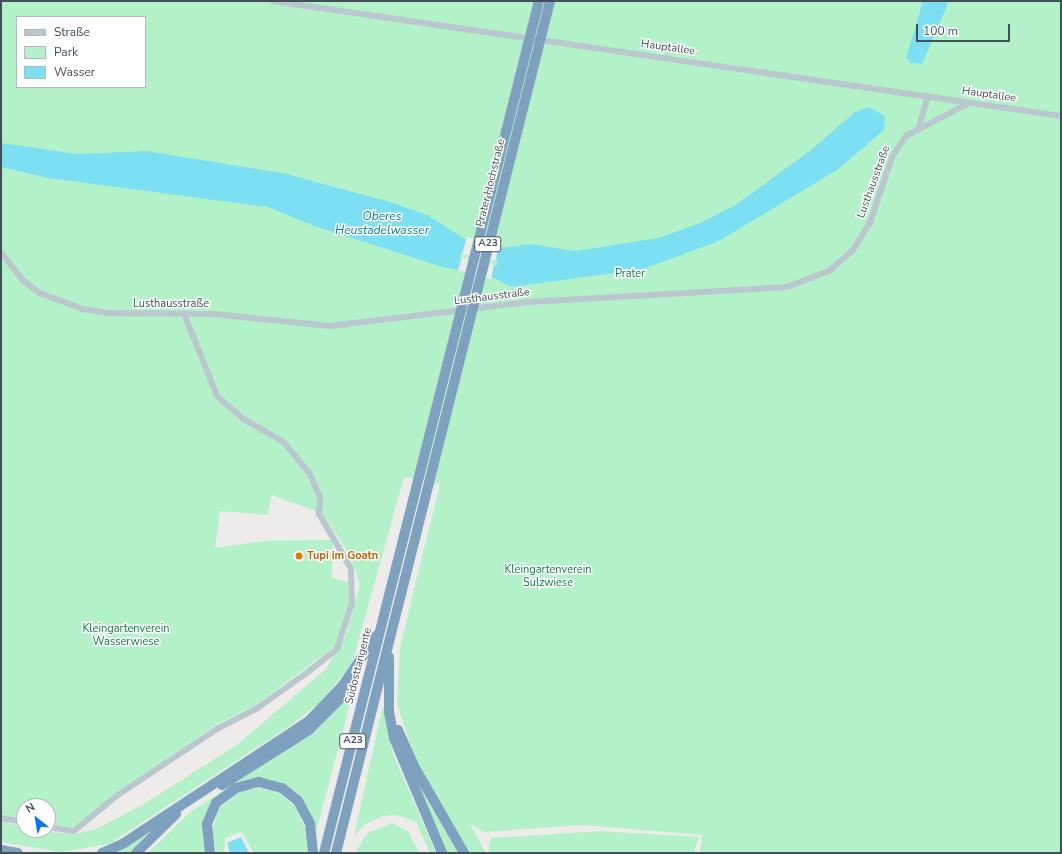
<!DOCTYPE html>
<html>
<head>
<meta charset="utf-8">
<style>
  body { margin:0 }
  #map { position:relative; width:1062px; height:854px; overflow:hidden; background:#eeebeb; font-family:"Nunito Sans",sans-serif }
  div>[style] { position:absolute }
  [style*='--x'] { left:calc(var(--x)*1px); top:calc(var(--y)*1px); width:calc(var(--w)*1px); rotate:calc(var(--a)*1deg) }
  .green>* { inset:0; background:#b3f2c8 }
  .water>* { inset:0; background:#7ce0f2 }
  .pier>* { inset:0; background:#eeebeb }
  .street>* { height:5.5px; margin:-2.75px; padding:0 2.75px; transform-origin:2.75px; border-radius:2.75px; background:#bac7cf }
  .highway>* { height:10px; margin:-5px; padding:0 5px; transform-origin:5px; border-radius:5px; background:#7da1bf }
  .dots>* { width:11px; height:11px; translate:-50% -50%; box-sizing:border-box; border:2px solid #fff; border-radius:50% }
  span { translate:-50% -50%; white-space:nowrap; text-align:center; line-height:1.15; -webkit-text-stroke:3px #fff; paint-order:stroke }
  .shield-label span { padding:1px 3px; background:#fff; border:1px solid; border-radius:3px; -webkit-text-stroke-width:0 }
  .shield-label { font-size:10px; color:#42505a; font-weight:700 }
  .street-label { font-size:11px; color:#42505a }
  .park-label { font-size:11px; color:#0f7f42 }
  .food-label { font-size:11px; color:#c56008; font-weight:700 }
  .left { translate:0 -50%; text-align:left }
  .water-label { font-size:12px; color:#037f96; font-style:italic }
  .frame { position:absolute; inset:0; border:2px solid #42505a; pointer-events:none }
  .legend { position:absolute; left:16px; top:16px; width:130px; height:72px; box-sizing:border-box; background:#fff; border:1px solid #b3b9bd; margin:0; padding:5px 7px; list-style:none; font-size:12px; color:#42505a }
  .legend li { display:flex; align-items:center; gap:8px; height:20px }
  .legend b { width:20px; border:1px solid #b3b9bd }
  .north { position:absolute; left:16px; top:798px; width:40px; height:40px; box-sizing:border-box; background:#fff; border:1px solid #b3b9bd; border-radius:50%; rotate:330deg; font-size:11px; font-weight:700; line-height:16px; text-align:center; color:#42505a }
  .north::after { content:''; display:block; margin:auto; width:14px; height:18px; background:#0a76e9; clip-path:polygon(50% 0,100% 100%,50% 72%,0 100%) }
  .scale { position:absolute; left:916px; top:24px; width:94px; height:18px; box-sizing:border-box; border:2px solid #42505a; border-top:0; padding-left:5px; font-size:12px; line-height:14px; white-space:nowrap; color:#42505a; -webkit-text-stroke:3px #fff; paint-order:stroke }
</style>
</head>
<body>
<div id="map">
  <div class="green">
    <div style="clip-path:polygon(evenodd,1px 1px,1061px 1px,1061px 853px,700px 853px,702px 835px,582px 825px,484px 832px,470px 824px,486px 853px,469px 853px,415px 758px,397px 704px,400px 647px,440px 484px,404px 477px,352px 664px,319px 703px,290px 726px,109px 844px,61px 852px,1px 842px,1px 821px,24px 827px,24px 830px,74px 834px,96px 829px,144px 804px,238px 744px,326px 669px,346px 635px,360px 584px,350px 556px,323px 514px,272px 495px,267px 515px,220px 511px,215px 548px,264px 541px,333px 540px,332px 578px,351px 583px,351px 598px,337px 645px,254px 706px,216px 725px,114px 795px,73px 831px,48px 825px,48px 806px,24px 806px,24px 821px,1px 816px,1px 1px,17px 17px,145px 17px,145px 87px,17px 87px,17px 17px)"></div>
    <div style="clip-path:polygon(349px 697px,351px 699px,315px 836px,309px 814px,267px 779px,215px 800px,207px 853px,148px 853px,190px 812px,315px 732px)"></div>
    <div style="clip-path:polygon(383px 705px,393px 754px,436px 853px,430px 853px,416px 822px,397px 815px,383px 816px,365px 824px,354px 836px)"></div>
    <div style="clip-path:polygon(402px 753px,453px 843px,458px 853px,445px 853px)"></div>
    <div style="clip-path:polygon(262px 788px,279px 793px,296px 807px,305px 829px,308px 853px,254px 853px,241px 832px,225px 838px,224px 853px,216px 853px,212px 831px,219px 809px,240px 791px)"></div>
    <div style="clip-path:polygon(392px 823px,408px 831px,419px 853px,355px 853px,367px 833px)"></div>
    <div style="clip-path:polygon(600px 831px,699px 837px,694px 853px,490px 853px,488px 850px,491px 838px)"></div>
    <div style="clip-path:polygon(149px 833px,132px 853px,112px 853px)"></div>
  </div>
  <div class="water">
    <div style="clip-path:polygon(923px 1px,949px 1px,922px 64px,911px 63px,906px 58px)"></div>
    <div style="clip-path:polygon(evenodd,868px 107px,885px 116px,884px 130px,837px 170px,719px 241px,643px 269px,512px 287px,492px 277px,443px 267px,314px 226px,268px 207px,48px 178px,1px 167px,1px 143px,77px 154px,147px 151px,287px 174px,390px 202px,427px 215px,465px 239px,501px 248px,530px 244px,575px 251px,659px 238px,700px 223px,737px 204px,811px 150px,855px 112px,868px 107px,464px 252px,497px 259px,497px 266px,462px 259px,459px 256px,464px 252px)"></div>
    <div style="clip-path:polygon(241px 837px,249px 853px,230px 853px,227px 843px)"></div>
  </div>
  <div class="pier">
    <div style="clip-path:polygon(467px 237px,499px 246px,495px 261px,462px 254px)"></div>
    <div style="clip-path:polygon(462px 257px,494px 265px,491px 279px,458px 270px)"></div>
  </div>
  <div class="street">
    <div style="--x:273;--y:1;--w:796;--a:8.3"></div>
    <div style="--x:919;--y:127;--w:32;--a:-74"></div>
    <div style="--x:1;--y:252;--w:37;--a:52"></div>
    <div style="--x:24;--y:281;--w:20;--a:37"></div>
    <div style="--x:40;--y:293;--w:46;--a:20.4"></div>
    <div style="--x:83;--y:309;--w:26;--a:9"></div>
    <div style="--x:109;--y:313;--w:105;--a:0.5"></div>
    <div style="--x:214;--y:314;--w:117;--a:5.9"></div>
    <div style="--x:330;--y:326;--w:200;--a:-6.9"></div>
    <div style="--x:529;--y:302;--w:258;--a:-3.3"></div>
    <div style="--x:787;--y:287;--w:45;--a:-20.9"></div>
    <div style="--x:829;--y:271;--w:32;--a:-41"></div>
    <div style="--x:853;--y:250;--w:32;--a:-58"></div>
    <div style="--x:870;--y:223;--w:70;--a:-71.6"></div>
    <div style="--x:892;--y:157;--w:25;--a:-56"></div>
    <div style="--x:906;--y:136;--w:71;--a:-27.6"></div>
    <div style="--x:1;--y:818;--w:23;--a:10"></div>
    <div style="--x:48;--y:827;--w:26;--a:9"></div>
    <div style="--x:74;--y:831;--w:57;--a:-39.3"></div>
    <div style="--x:118;--y:795;--w:119;--a:-33.7"></div>
    <div style="--x:217;--y:729;--w:44;--a:-27.1"></div>
    <div style="--x:256;--y:709;--w:64;--a:-35.4"></div>
    <div style="--x:308;--y:672;--w:37;--a:-38"></div>
    <div style="--x:337;--y:649;--w:48;--a:-71.9"></div>
    <div style="--x:352;--y:603;--w:34;--a:-92"></div>
    <div style="--x:351;--y:569;--w:64;--a:-120.2"></div>
    <div style="--x:319;--y:514;--w:16;--a:-86"></div>
    <div style="--x:320;--y:498;--w:26;--a:-113"></div>
    <div style="--x:310;--y:474;--w:42;--a:-130.2"></div>
    <div style="--x:283;--y:442;--w:46;--a:-150.1"></div>
    <div style="--x:243;--y:419;--w:35;--a:-139"></div>
    <div style="--x:217;--y:396;--w:88;--a:-111.9"></div>
  </div>
  <div class="highway">
    <div style="--x:389;--y:657;--w:55;--a:90"></div>
    <div style="--x:389;--y:712;--w:26;--a:79"></div>
    <div style="--x:394;--y:738;--w:125;--a:67.3"></div>
    <div style="--x:398;--y:730;--w:39;--a:66"></div>
    <div style="--x:414;--y:766;--w:100;--a:60.1"></div>
    <div style="--x:222;--y:785;--w:103;--a:-32.3"></div>
    <div style="--x:309;--y:730;--w:52;--a:-45"></div>
    <div style="--x:1;--y:850;--w:17;--a:10"></div>
    <div style="--x:102;--y:853;--w:24;--a:-24"></div>
    <div style="--x:124;--y:843;--w:222;--a:-33.4"></div>
    <div style="--x:309;--y:721;--w:50;--a:-46.6"></div>
    <div style="--x:343;--y:685;--w:60;--a:-55.8"></div>
    <div style="--x:136;--y:853;--w:56;--a:-44.3"></div>
    <div style="--x:210;--y:853;--w:29;--a:-96"></div>
    <div style="--x:207;--y:824;--w:23;--a:-67"></div>
    <div style="--x:216;--y:803;--w:25;--a:-37"></div>
    <div style="--x:236;--y:788;--w:24;--a:-15"></div>
    <div style="--x:259;--y:782;--w:24;--a:15"></div>
    <div style="--x:282;--y:788;--w:21;--a:39"></div>
    <div style="--x:298;--y:801;--w:26;--a:62"></div>
    <div style="--x:310;--y:824;--w:29;--a:84"></div>
    <div style="--x:324;--y:853;--w:879;--a:-75.84"></div>
    <div style="--x:336;--y:853;--w:878;--a:-75.9"></div>
  </div>
  <div class="dots">
    <div style="left:299px;top:556px;background:#e8710a"></div>
  </div>
  <div class="shield-label">
    <span style="left:488px;top:244px">A23</span>
    <span style="left:353px;top:741px">A23</span>
  </div>
  <div class="street-label">
    <span style="left:668px;top:48px;rotate:8deg">Hauptallee</span>
    <span style="left:989px;top:95px;rotate:8deg">Hauptallee</span>
    <span style="left:874px;top:182px;rotate:-70deg">Lusthausstraße</span>
    <span style="left:491px;top:183px;rotate:-76deg">Prater Hochstraße</span>
    <span style="left:492px;top:297px;rotate:-7deg">Lusthausstraße</span>
    <span style="left:171px;top:304px">Lusthausstraße</span>
    <span style="left:359px;top:666px;rotate:-76deg">Südosttangente</span>
  </div>
  <div class="park-label">
    <span style="left:630px;top:274px">Prater</span>
    <span style="left:548px;top:577px">Kleingartenverein<br>Sulzwiese</span>
    <span style="left:126px;top:636px">Kleingartenverein<br>Wasserwiese</span>
  </div>
  <div class="food-label">
    <span class="left" style="left:307px;top:556px">Tupi im Goatn</span>
  </div>
  <div class="water-label">
    <span style="left:382px;top:224px">Oberes<br>Heustadelwasser</span>
  </div>
  <div class="frame"></div>
  <ul class="legend">
  <li><b style="height:5px;background:#bac7cf"></b>Straße</li>
  <li><b style="height:11px;background:#b3f2c8"></b>Park</li>
  <li><b style="height:11px;background:#7ce0f2"></b>Wasser</li>
  </ul>
  <div class="north">N</div>
  <div class="scale">100 m</div>
</div>
</body>
</html>
